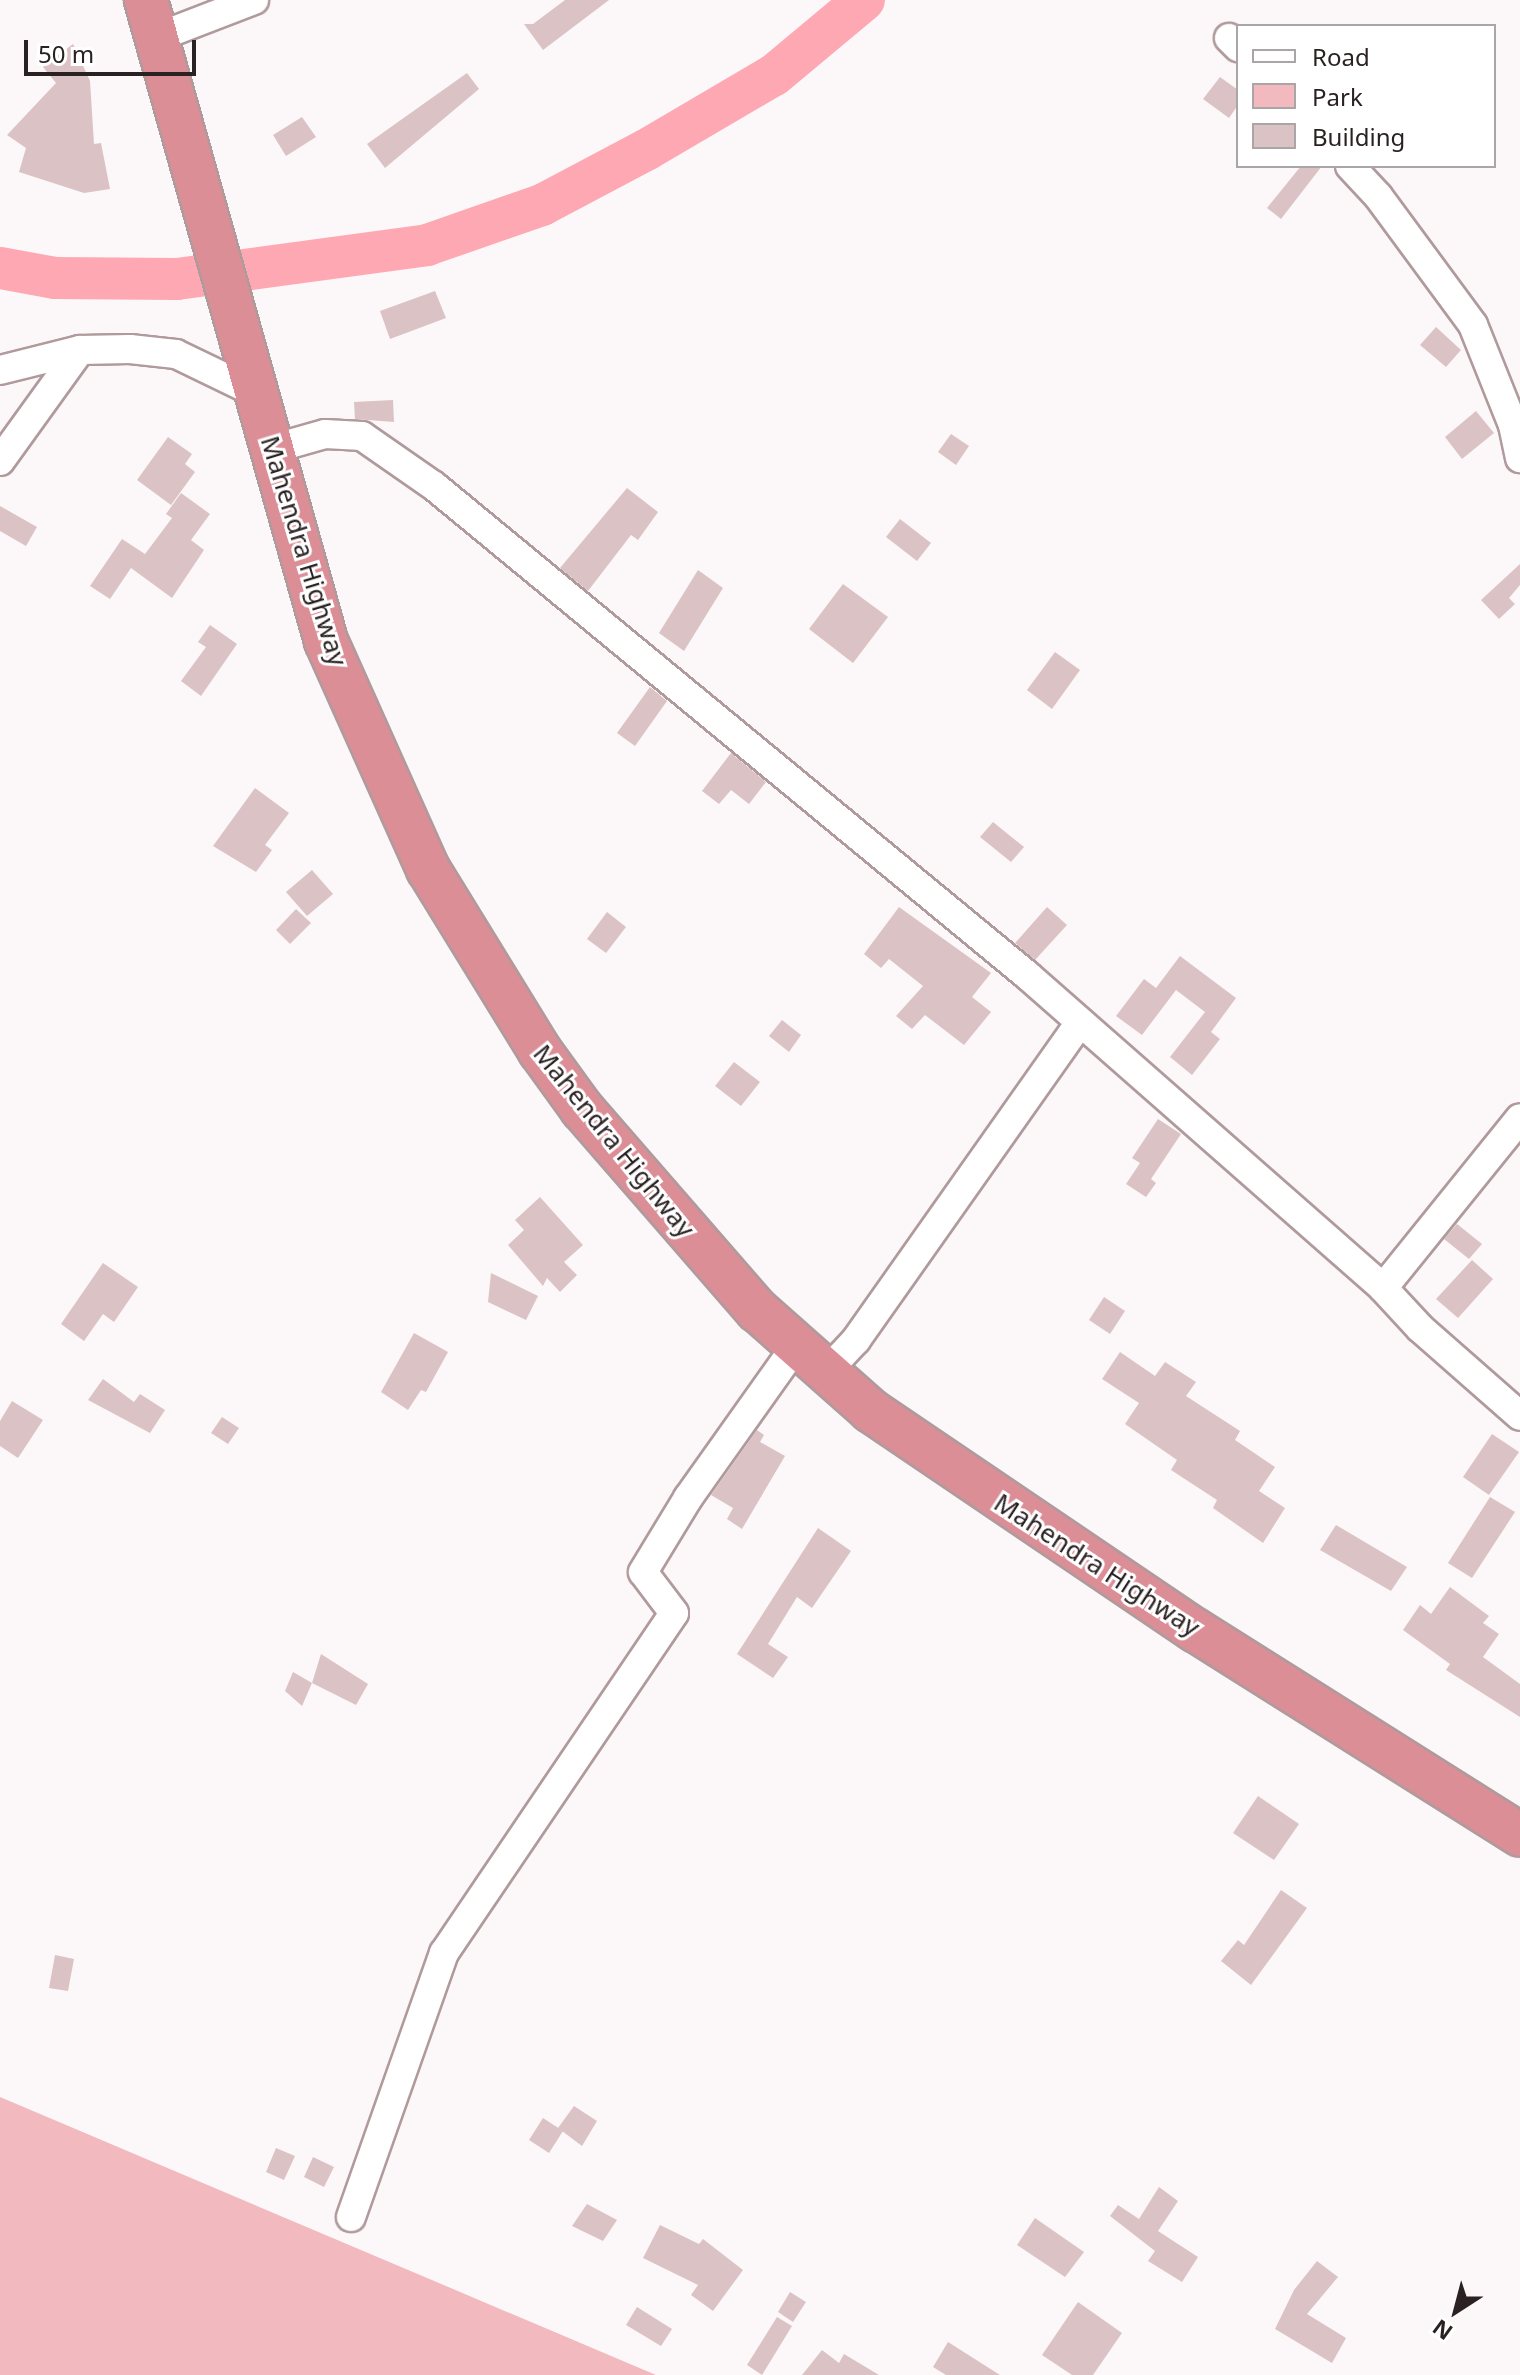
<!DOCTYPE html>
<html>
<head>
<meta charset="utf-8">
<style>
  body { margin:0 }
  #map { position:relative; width:1520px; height:2375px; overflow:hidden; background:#fcf7f8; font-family:"Noto Sans",sans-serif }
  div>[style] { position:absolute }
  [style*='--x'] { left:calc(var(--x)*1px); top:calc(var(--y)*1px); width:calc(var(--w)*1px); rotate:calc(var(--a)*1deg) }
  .green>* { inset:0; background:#f2b9bf }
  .river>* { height:42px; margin:-21px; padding:0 21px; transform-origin:21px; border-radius:21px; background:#fda8b2 }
  .building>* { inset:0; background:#dbc3c5 }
  .roads { filter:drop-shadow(2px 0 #b09a9c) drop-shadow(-2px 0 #b09a9c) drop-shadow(0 2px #b09a9c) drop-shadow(0 -2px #b09a9c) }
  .minor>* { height:28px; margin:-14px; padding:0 14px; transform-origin:14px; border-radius:14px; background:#fff }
  .highway>* { height:42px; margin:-21px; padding:0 21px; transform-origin:21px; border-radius:21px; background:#dc8e97 }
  span { translate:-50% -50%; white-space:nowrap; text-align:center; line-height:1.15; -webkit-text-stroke:6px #fff; paint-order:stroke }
  .street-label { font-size:26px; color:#2a2122 }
  .legend { position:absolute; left:1236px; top:24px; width:260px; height:144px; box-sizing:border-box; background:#fff; border:2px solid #aaa6a7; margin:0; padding:10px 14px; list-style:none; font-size:24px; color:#2a2122 }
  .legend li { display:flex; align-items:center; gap:16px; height:40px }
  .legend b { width:40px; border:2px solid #aaa6a7 }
  .north { position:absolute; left:1416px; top:2271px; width:80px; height:80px; -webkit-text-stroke:6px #fff; paint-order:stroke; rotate:216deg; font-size:22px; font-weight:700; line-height:32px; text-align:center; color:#2a2122 }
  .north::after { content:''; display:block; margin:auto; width:28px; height:36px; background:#2a2122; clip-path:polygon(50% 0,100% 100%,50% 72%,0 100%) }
  .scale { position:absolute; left:24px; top:40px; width:172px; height:36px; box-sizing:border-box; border:4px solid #2a2122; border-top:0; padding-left:10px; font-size:24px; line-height:28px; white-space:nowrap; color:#2a2122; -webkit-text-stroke:6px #fff; paint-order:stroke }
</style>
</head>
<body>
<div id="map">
  <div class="green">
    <div style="clip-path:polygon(0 2097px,656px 2375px,0 2375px)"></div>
  </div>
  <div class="river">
    <div style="--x:0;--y:268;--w:56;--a:10.3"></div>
    <div style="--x:55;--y:278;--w:122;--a:0.5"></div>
    <div style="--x:177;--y:279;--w:252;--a:-7.7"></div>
    <div style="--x:427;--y:245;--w:122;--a:-19.2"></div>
    <div style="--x:542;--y:205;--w:118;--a:-27.9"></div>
    <div style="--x:646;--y:150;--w:148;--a:-30.4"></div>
    <div style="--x:774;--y:75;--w:117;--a:-39.8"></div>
  </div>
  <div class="building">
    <div style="clip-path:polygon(565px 0,609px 0,543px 50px,524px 24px,533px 24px)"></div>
    <div style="clip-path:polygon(73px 44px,90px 81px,94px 144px,101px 143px,110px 189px,84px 193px,19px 172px,26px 148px,7px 135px,56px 83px,43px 67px)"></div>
    <div style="clip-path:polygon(467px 73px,479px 89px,385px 168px,367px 144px)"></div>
    <div style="clip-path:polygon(1220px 77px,1238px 90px,1238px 105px,1229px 118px,1203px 99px)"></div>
    <div style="clip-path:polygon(302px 117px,316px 137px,286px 156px,273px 135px)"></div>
    <div style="clip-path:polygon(1301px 166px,1322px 166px,1281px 219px,1267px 208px)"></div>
    <div style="clip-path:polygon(435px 291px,446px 318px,390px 339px,380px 311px)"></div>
    <div style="clip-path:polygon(1436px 327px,1461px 350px,1446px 367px,1420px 345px)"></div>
    <div style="clip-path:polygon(393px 400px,394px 422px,355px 419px,354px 402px)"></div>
    <div style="clip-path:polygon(1476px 411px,1494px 433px,1462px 459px,1445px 437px)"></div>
    <div style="clip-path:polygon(951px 434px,969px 446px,956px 465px,938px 452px)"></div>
    <div style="clip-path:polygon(168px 437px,192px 454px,185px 464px,195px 472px,171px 505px,137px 480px)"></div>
    <div style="clip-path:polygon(627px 488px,658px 512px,638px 540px,631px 535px,588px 591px,560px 568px)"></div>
    <div style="clip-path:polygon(181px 493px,210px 514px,191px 540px,204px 550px,172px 598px,131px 568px,110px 599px,90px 586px,122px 539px,145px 554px,172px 518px,166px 514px)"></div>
    <div style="clip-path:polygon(0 506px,37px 527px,26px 546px,0 531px)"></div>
    <div style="clip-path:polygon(900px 519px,931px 543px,917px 561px,886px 537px)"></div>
    <div style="clip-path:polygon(1520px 564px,1520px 585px,1509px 598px,1515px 604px,1499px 619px,1481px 600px)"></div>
    <div style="clip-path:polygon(698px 570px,723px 588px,684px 651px,659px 633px)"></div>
    <div style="clip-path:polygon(843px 584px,888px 617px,853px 663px,809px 629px)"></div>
    <div style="clip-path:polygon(210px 625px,237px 644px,201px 696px,181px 681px,206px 647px,198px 642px)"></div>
    <div style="clip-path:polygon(1055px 652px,1080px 670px,1052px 709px,1027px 690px)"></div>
    <div style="clip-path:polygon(650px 687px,667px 701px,635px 746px,617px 733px)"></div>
    <div style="clip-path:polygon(731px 753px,766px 782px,749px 804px,731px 790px,719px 804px,702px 791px)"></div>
    <div style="clip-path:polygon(255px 788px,289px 813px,265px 845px,272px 850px,256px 872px,213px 846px)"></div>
    <div style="clip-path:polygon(993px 822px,1024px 847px,1011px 862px,980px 837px)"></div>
    <div style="clip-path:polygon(312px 870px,333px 894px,307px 916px,286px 892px)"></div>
    <div style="clip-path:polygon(899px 907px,991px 973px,972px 997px,991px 1012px,964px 1045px,925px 1015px,912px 1029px,896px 1016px,923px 986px,889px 959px,881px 968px,864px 954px)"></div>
    <div style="clip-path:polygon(1047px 907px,1067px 925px,1035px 960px,1015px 943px)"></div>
    <div style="clip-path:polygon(296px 909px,311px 923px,290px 944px,276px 930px)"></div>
    <div style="clip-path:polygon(607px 912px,626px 927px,606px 953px,587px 939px)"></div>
    <div style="clip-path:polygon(1180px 956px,1236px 998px,1211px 1032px,1220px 1039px,1192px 1075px,1170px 1057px,1205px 1012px,1176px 990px,1142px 1035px,1116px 1016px,1144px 979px,1156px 988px)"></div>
    <div style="clip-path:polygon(782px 1020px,801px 1035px,789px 1052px,769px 1036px)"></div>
    <div style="clip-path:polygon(734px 1062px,760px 1082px,741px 1106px,715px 1086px)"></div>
    <div style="clip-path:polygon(1158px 1119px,1181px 1134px,1151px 1179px,1156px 1183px,1146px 1197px,1126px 1184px,1140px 1163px,1132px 1158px)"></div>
    <div style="clip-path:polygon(540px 1197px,583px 1245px,564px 1262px,577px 1275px,560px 1292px,547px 1278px,543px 1286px,508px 1245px,524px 1230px,515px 1220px)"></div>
    <div style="clip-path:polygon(1457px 1224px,1482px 1244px,1469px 1259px,1444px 1239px)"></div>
    <div style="clip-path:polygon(1472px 1260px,1493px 1279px,1458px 1318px,1436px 1299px)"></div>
    <div style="clip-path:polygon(103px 1263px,138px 1287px,114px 1322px,103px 1314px,84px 1341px,61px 1324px)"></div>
    <div style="clip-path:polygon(491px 1273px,538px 1296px,526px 1320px,488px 1302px)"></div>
    <div style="clip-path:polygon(1104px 1297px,1125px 1311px,1110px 1334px,1089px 1320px)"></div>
    <div style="clip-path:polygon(414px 1333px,448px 1352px,426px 1392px,421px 1390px,408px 1410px,381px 1392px)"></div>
    <div style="clip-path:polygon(1120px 1352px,1155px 1376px,1165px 1362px,1196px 1382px,1186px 1396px,1240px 1431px,1235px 1440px,1275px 1467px,1259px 1491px,1285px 1508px,1263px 1543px,1213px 1508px,1217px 1500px,1171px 1470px,1177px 1460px,1125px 1424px,1139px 1403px,1102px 1379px)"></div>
    <div style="clip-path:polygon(103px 1379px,134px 1402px,140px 1394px,165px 1410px,150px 1433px,88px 1400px)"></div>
    <div style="clip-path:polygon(12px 1401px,43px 1420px,18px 1458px,0 1446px,0 1421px)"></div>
    <div style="clip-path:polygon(222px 1417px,239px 1428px,228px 1444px,211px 1433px)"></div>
    <div style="clip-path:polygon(757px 1430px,764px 1435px,760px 1442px,785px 1456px,742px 1529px,727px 1519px,733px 1508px,711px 1495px)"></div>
    <div style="clip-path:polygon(1492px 1434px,1519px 1452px,1489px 1495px,1463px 1477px)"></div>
    <div style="clip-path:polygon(1490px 1497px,1515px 1512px,1472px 1578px,1448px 1563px)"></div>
    <div style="clip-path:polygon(1336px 1525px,1407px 1567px,1391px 1591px,1320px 1550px)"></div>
    <div style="clip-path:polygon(818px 1528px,851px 1551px,812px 1608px,797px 1597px,768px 1644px,788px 1657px,773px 1678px,737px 1654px)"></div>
    <div style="clip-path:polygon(1450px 1587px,1489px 1616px,1483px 1623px,1499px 1634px,1483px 1657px,1520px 1684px,1520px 1717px,1446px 1670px,1450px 1664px,1403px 1630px,1420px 1605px,1431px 1614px)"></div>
    <div style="clip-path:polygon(321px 1654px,368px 1684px,356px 1705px,312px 1683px)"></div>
    <div style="clip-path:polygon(293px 1672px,312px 1683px,302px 1706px,285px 1691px)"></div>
    <div style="clip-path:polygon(1258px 1796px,1299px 1824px,1274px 1860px,1233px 1833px)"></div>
    <div style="clip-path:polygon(1281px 1890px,1307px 1908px,1251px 1985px,1221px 1961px,1238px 1940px,1244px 1945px)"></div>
    <div style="clip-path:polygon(55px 1955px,74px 1959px,68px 1991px,49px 1988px)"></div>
    <div style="clip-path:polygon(574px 2106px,597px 2121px,582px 2146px,558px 2128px)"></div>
    <div style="clip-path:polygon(543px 2118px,563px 2131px,549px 2153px,529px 2140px)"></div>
    <div style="clip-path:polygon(276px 2148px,295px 2156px,284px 2180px,266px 2172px)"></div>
    <div style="clip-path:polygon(313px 2157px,334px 2167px,324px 2187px,304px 2177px)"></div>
    <div style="clip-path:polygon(1159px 2187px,1178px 2201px,1158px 2231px,1198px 2257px,1182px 2282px,1148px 2261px,1155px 2251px,1110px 2216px,1118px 2205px,1139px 2219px)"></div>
    <div style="clip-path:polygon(587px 2204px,617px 2220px,603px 2241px,572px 2226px)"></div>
    <div style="clip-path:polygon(1035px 2218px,1084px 2252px,1065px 2277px,1017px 2245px)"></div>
    <div style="clip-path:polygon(660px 2225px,699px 2244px,703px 2239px,743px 2270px,713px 2311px,691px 2295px,698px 2285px,643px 2258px)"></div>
    <div style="clip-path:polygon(1317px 2261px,1338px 2277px,1307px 2314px,1346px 2338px,1332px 2363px,1275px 2329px,1294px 2290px)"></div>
    <div style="clip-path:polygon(790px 2292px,806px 2302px,793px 2322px,778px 2312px)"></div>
    <div style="clip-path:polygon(1078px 2302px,1122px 2333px,1093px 2375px,1072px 2375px,1042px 2355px)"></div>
    <div style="clip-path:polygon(637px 2307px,672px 2329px,661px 2346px,626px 2325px)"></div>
    <div style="clip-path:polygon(777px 2317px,792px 2326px,762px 2375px,747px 2365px)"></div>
    <div style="clip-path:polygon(948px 2342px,1000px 2375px,946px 2375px,933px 2367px)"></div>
    <div style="clip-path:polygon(822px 2350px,839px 2363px,844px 2354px,879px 2375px,802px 2375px)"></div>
  </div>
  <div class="roads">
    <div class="minor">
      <div style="--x:158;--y:37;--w:103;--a:-21.1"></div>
      <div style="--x:1229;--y:38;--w:13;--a:45"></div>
      <div style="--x:1350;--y:166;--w:41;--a:47"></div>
      <div style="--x:1378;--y:196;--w:160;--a:53.6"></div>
      <div style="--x:1473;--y:325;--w:108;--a:68.2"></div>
      <div style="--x:1513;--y:425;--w:34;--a:78"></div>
      <div style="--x:0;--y:370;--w:82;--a:-14"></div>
      <div style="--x:80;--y:350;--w:50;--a:-1.1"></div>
      <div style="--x:130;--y:349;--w:46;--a:6.2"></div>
      <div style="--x:176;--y:354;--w:90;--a:25.7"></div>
      <div style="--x:272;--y:449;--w:55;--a:-15.8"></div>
      <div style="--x:325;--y:434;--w:37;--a:3"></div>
      <div style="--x:362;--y:436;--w:88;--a:34.8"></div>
      <div style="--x:434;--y:486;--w:769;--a:39.51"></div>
      <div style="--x:1027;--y:975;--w:474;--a:41.3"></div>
      <div style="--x:1383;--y:1288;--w:54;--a:47.2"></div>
      <div style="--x:1420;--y:1328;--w:133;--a:41.3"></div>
      <div style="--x:0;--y:461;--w:137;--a:-54.2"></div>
      <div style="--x:1383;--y:1288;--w:218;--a:-51.1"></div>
      <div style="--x:826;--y:1372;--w:44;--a:-46.8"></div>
      <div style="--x:856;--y:1340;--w:388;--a:-54.8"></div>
      <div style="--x:351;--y:2217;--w:280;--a:-70.6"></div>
      <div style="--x:444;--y:1953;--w:410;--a:-55.9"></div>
      <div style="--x:674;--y:1613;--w:51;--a:-127.1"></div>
      <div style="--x:643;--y:1572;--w:87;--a:-58.7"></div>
      <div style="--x:688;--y:1498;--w:186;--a:-54.6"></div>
    </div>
    <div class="highway">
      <div style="--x:146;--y:0;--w:666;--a:74.31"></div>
      <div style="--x:326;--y:641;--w:250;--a:65.9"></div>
      <div style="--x:428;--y:869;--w:214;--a:58.4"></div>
      <div style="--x:540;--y:1051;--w:72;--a:54.1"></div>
      <div style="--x:582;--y:1109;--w:267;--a:49"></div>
      <div style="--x:757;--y:1310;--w:152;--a:41.5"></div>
      <div style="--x:871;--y:1411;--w:391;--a:34.1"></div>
      <div style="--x:1195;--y:1630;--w:384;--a:32.2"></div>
    </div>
  </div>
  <div class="street-label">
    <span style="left:304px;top:551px;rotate:73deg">Mahendra Highway</span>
    <span style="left:614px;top:1141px;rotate:51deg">Mahendra Highway</span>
    <span style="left:1097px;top:1565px;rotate:33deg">Mahendra Highway</span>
  </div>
  <ul class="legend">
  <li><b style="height:10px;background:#fff"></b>Road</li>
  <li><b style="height:22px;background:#f2b9bf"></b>Park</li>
  <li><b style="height:22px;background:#dbc3c5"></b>Building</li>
  </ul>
  <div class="north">N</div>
  <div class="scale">50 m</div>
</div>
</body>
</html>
